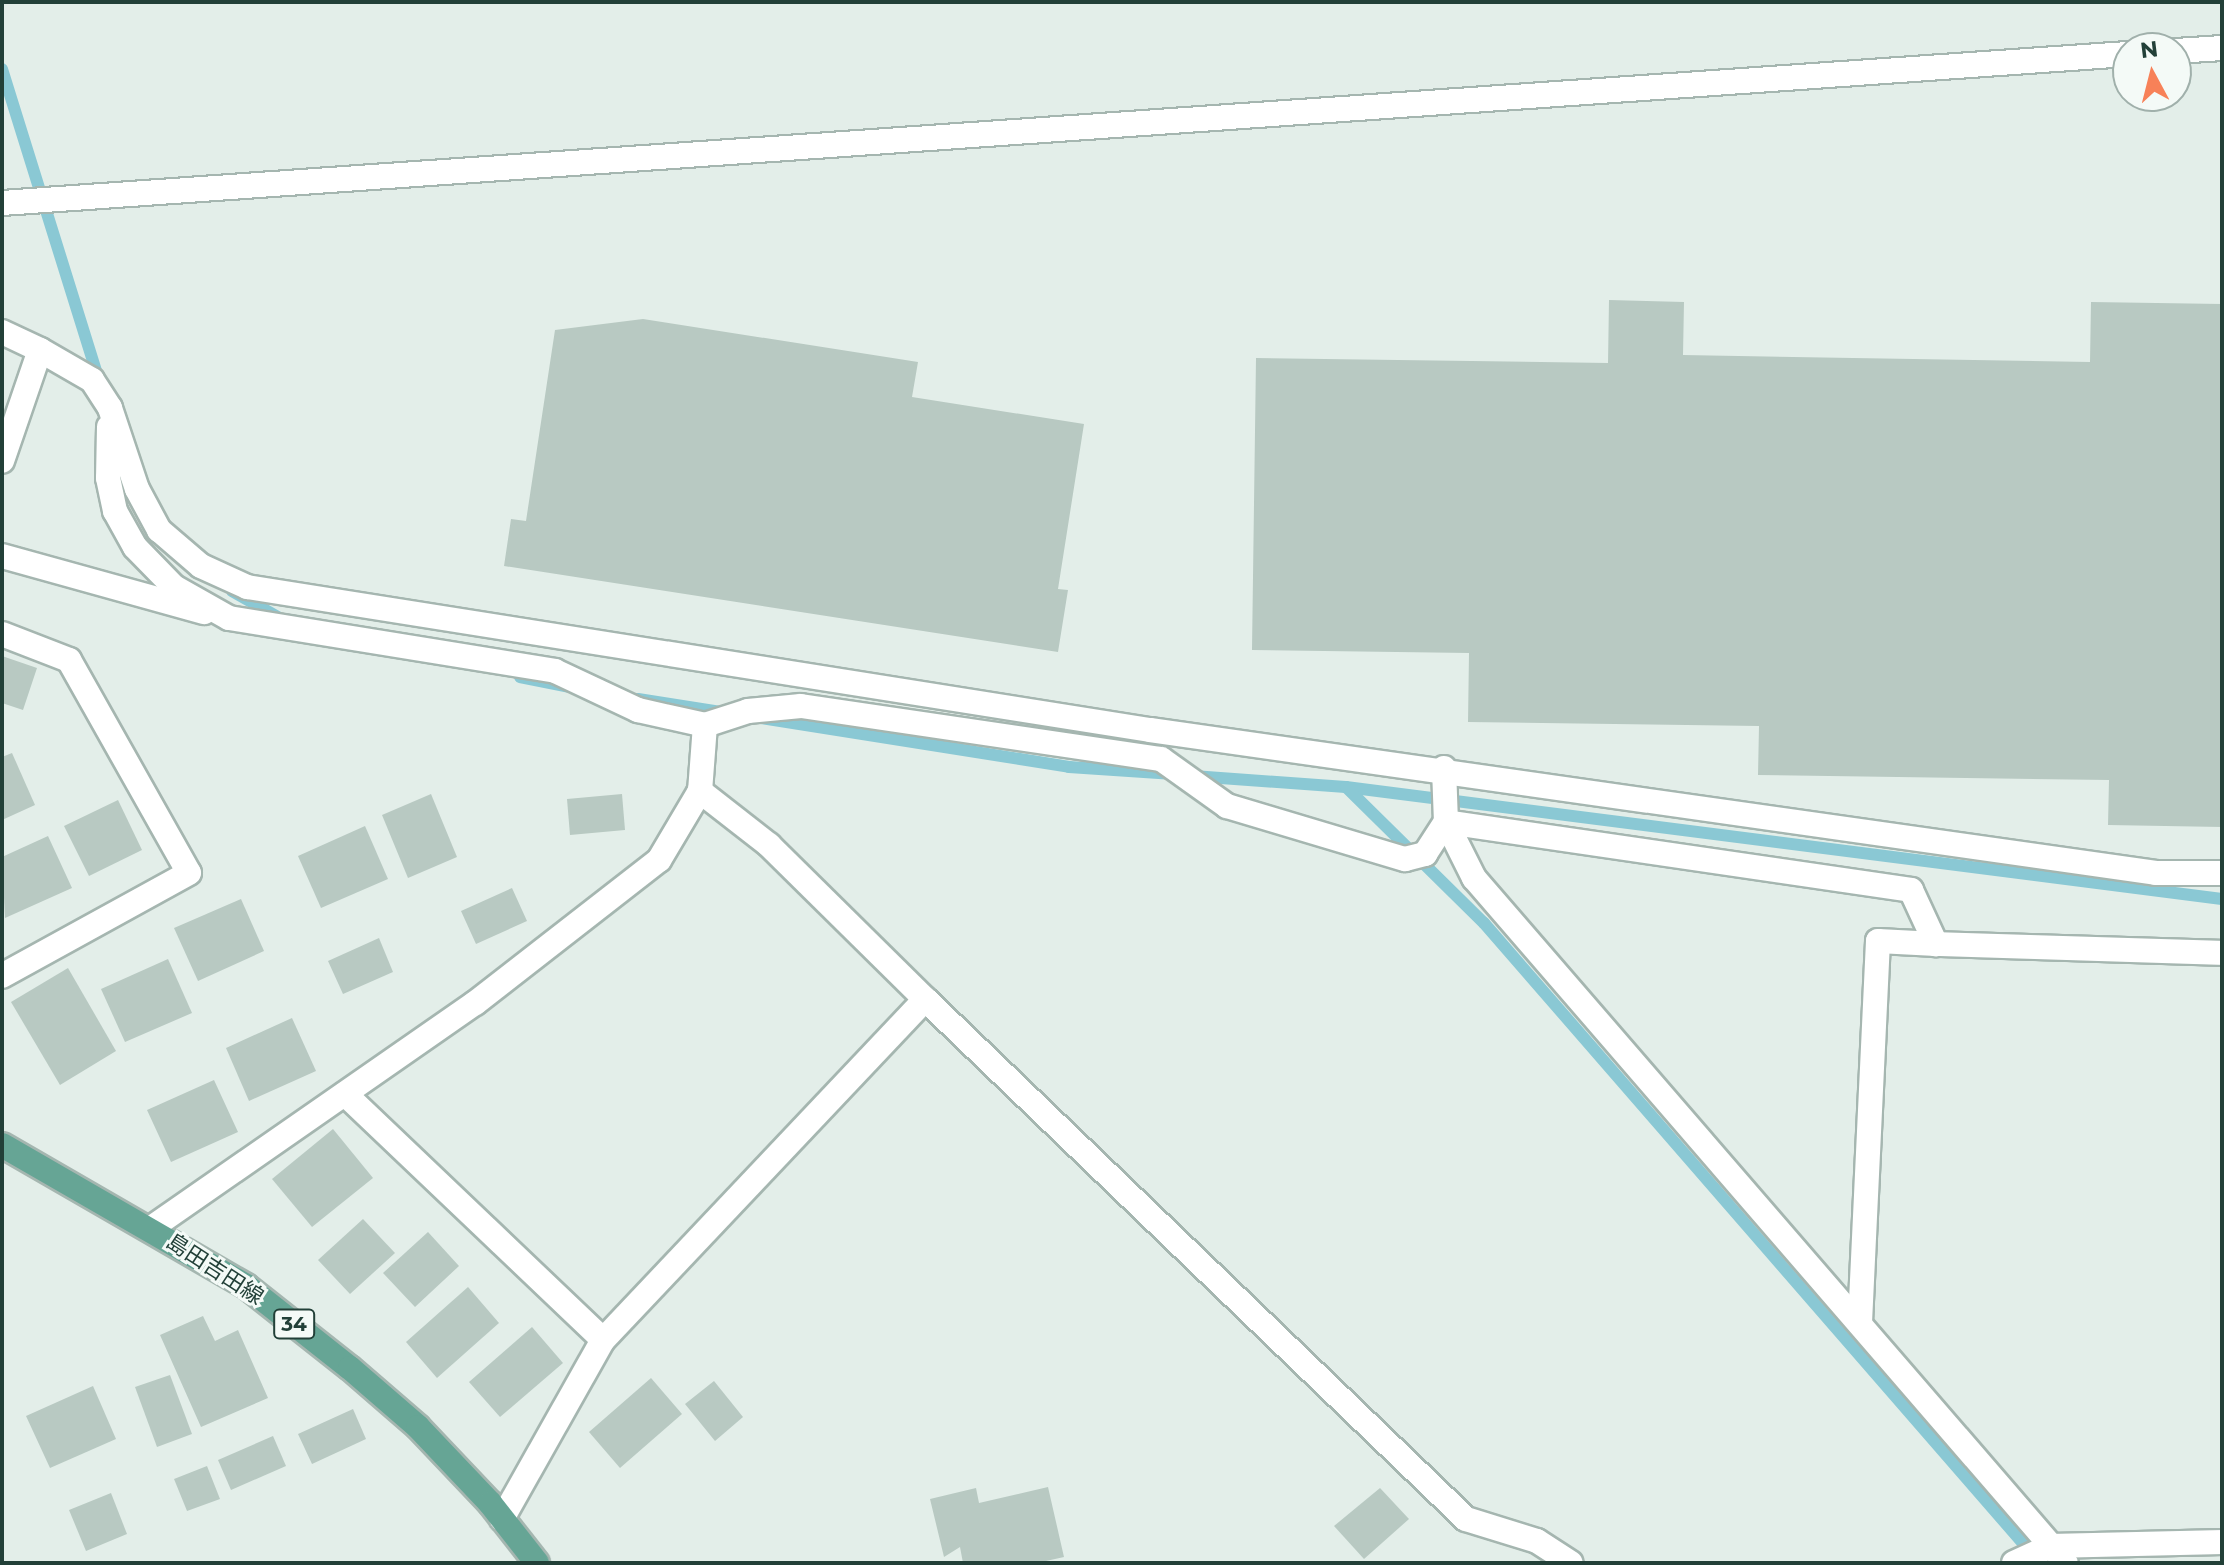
<!DOCTYPE html>
<html>
<head>
<meta charset="utf-8">
<style>
  body { margin:0 }
  #map { position:relative; width:2224px; height:1565px; overflow:hidden; background:#e3eee9; font-family:Montserrat,"Noto Sans JP",sans-serif }
  div>[style] { position:absolute }
  [style*='--x'] { left:calc(var(--x)*1px); top:calc(var(--y)*1px); width:calc(var(--w)*1px); rotate:calc(var(--a)*1deg) }
  .stream>* { height:12px; margin:-6px; padding:0 6px; transform-origin:6px; border-radius:6px; background:#8ac8d4 }
  .building>* { inset:0; background:#b8c9c2 }
  .roads { filter:drop-shadow(2px 0 #a5b6b0) drop-shadow(-2px 0 #a5b6b0) drop-shadow(0 2px #a5b6b0) drop-shadow(0 -2px #a5b6b0) }
  .minor>* { height:24px; margin:-12px; padding:0 12px; transform-origin:12px; border-radius:12px; background:#fff }
  .primary>* { height:24px; margin:-12px; padding:0 12px; transform-origin:12px; border-radius:12px; background:#66a595 }
  span { translate:-50% -50%; white-space:nowrap; text-align:center; line-height:1.15; -webkit-text-stroke:6px #f4faf7; paint-order:stroke }
  .shield-label span { padding:2px 6px; background:#f4faf7; border:2px solid; border-radius:6px; -webkit-text-stroke-width:0 }
  .shield-label { font-size:20px; color:#224038; font-weight:700 }
  .street-label { font-size:22px; color:#224038 }
  .frame { position:absolute; inset:0; border:4px solid #224038; pointer-events:none }
  .north { position:absolute; left:2112px; top:32px; width:80px; height:80px; box-sizing:border-box; background:#f4faf7; border:2px solid #a0b0ab; border-radius:50%; rotate:353deg; font-size:22px; font-weight:700; line-height:32px; text-align:center; color:#224038 }
  .north::after { content:''; display:block; margin:auto; width:28px; height:36px; background:#f78158; clip-path:polygon(50% 0,100% 100%,50% 72%,0 100%) }
</style>
</head>
<body>
<div id="map">
  <div class="stream">
    <div style="--x:2;--y:69;--w:326;--a:72.7"></div>
    <div style="--x:232;--y:591;--w:53;--a:29.5"></div>
    <div style="--x:520;--y:677;--w:50;--a:11.5"></div>
    <div style="--x:638;--y:699;--w:90;--a:8.9"></div>
    <div style="--x:761;--y:718;--w:312;--a:9"></div>
    <div style="--x:1069;--y:767;--w:105;--a:3.8"></div>
    <div style="--x:1193;--y:776;--w:153;--a:4.1"></div>
    <div style="--x:1346;--y:787;--w:883;--a:7.29"></div>
    <div style="--x:1346;--y:787;--w:194;--a:44.6"></div>
    <div style="--x:1484;--y:923;--w:840;--a:49.01"></div>
  </div>
  <div class="building">
    <div style="clip-path:polygon(1609px 300px,1684px 302px,1683px 355px,2090px 362px,2091px 302px,2222px 304px,2222px 827px,2108px 825px,2109px 780px,1758px 775px,1759px 726px,1468px 722px,1469px 653px,1252px 650px,1256px 358px,1608px 363px)"></div>
    <div style="clip-path:polygon(643px 319px,918px 362px,912px 397px,1084px 424px,1058px 589px,1068px 590px,1058px 652px,504px 566px,511px 519px,526px 521px,555px 330px)"></div>
    <div style="clip-path:polygon(2px 656px,37px 668px,23px 710px,2px 703px)"></div>
    <div style="clip-path:polygon(12px 753px,35px 805px,2px 820px,2px 757px)"></div>
    <div style="clip-path:polygon(431px 794px,457px 857px,408px 878px,382px 815px)"></div>
    <div style="clip-path:polygon(622px 794px,625px 830px,570px 835px,567px 799px)"></div>
    <div style="clip-path:polygon(118px 800px,142px 850px,89px 876px,64px 826px)"></div>
    <div style="clip-path:polygon(365px 826px,388px 879px,321px 908px,298px 856px)"></div>
    <div style="clip-path:polygon(48px 836px,72px 888px,5px 918px,2px 857px)"></div>
    <div style="clip-path:polygon(512px 888px,527px 921px,476px 944px,461px 911px)"></div>
    <div style="clip-path:polygon(241px 899px,264px 951px,198px 981px,174px 928px)"></div>
    <div style="clip-path:polygon(379px 938px,393px 972px,343px 994px,328px 961px)"></div>
    <div style="clip-path:polygon(168px 959px,192px 1013px,125px 1042px,101px 989px)"></div>
    <div style="clip-path:polygon(68px 968px,116px 1051px,60px 1085px,11px 1002px)"></div>
    <div style="clip-path:polygon(292px 1018px,316px 1071px,249px 1101px,226px 1048px)"></div>
    <div style="clip-path:polygon(214px 1080px,238px 1132px,171px 1162px,147px 1110px)"></div>
    <div style="clip-path:polygon(333px 1129px,373px 1178px,312px 1227px,272px 1179px)"></div>
    <div style="clip-path:polygon(363px 1219px,395px 1253px,350px 1294px,318px 1260px)"></div>
    <div style="clip-path:polygon(428px 1232px,459px 1266px,415px 1307px,383px 1273px)"></div>
    <div style="clip-path:polygon(468px 1287px,499px 1323px,437px 1378px,406px 1342px)"></div>
    <div style="clip-path:polygon(203px 1316px,215px 1341px,238px 1330px,268px 1398px,201px 1427px,160px 1335px)"></div>
    <div style="clip-path:polygon(532px 1327px,563px 1363px,500px 1417px,469px 1382px)"></div>
    <div style="clip-path:polygon(170px 1375px,192px 1434px,157px 1447px,135px 1387px)"></div>
    <div style="clip-path:polygon(651px 1378px,682px 1414px,620px 1468px,589px 1432px)"></div>
    <div style="clip-path:polygon(714px 1381px,743px 1417px,715px 1441px,685px 1404px)"></div>
    <div style="clip-path:polygon(93px 1386px,116px 1439px,50px 1468px,26px 1416px)"></div>
    <div style="clip-path:polygon(353px 1409px,366px 1439px,312px 1464px,298px 1434px)"></div>
    <div style="clip-path:polygon(273px 1436px,286px 1466px,231px 1490px,218px 1460px)"></div>
    <div style="clip-path:polygon(207px 1466px,220px 1499px,187px 1511px,174px 1479px)"></div>
    <div style="clip-path:polygon(1048px 1487px,1064px 1557px,1037px 1563px,963px 1563px,960px 1547px,944px 1557px,930px 1499px,976px 1488px,979px 1503px)"></div>
    <div style="clip-path:polygon(1380px 1488px,1409px 1519px,1364px 1559px,1334px 1526px)"></div>
    <div style="clip-path:polygon(111px 1493px,127px 1534px,86px 1551px,69px 1510px)"></div>
  </div>
  <div class="roads">
    <div class="minor">
      <div style="--x:2176;--y:51;--w:46;--a:-3.7"></div>
      <div style="--x:2;--y:203;--w:2131;--a:-4.01"></div>
      <div style="--x:2;--y:332;--w:42;--a:25.3"></div>
      <div style="--x:40;--y:350;--w:117;--a:108.9"></div>
      <div style="--x:40;--y:350;--w:60;--a:30"></div>
      <div style="--x:92;--y:380;--w:33;--a:57"></div>
      <div style="--x:110;--y:408;--w:85;--a:71.6"></div>
      <div style="--x:137;--y:489;--w:47;--a:61.8"></div>
      <div style="--x:159;--y:530;--w:55;--a:40.6"></div>
      <div style="--x:201;--y:566;--w:51;--a:24.5"></div>
      <div style="--x:247;--y:587;--w:914;--a:9"></div>
      <div style="--x:1150;--y:730;--w:1016;--a:8.09"></div>
      <div style="--x:2156;--y:873;--w:66;--a:0"></div>
      <div style="--x:109;--y:427;--w:51;--a:91.1"></div>
      <div style="--x:108;--y:478;--w:34;--a:78"></div>
      <div style="--x:115;--y:511;--w:41;--a:60.9"></div>
      <div style="--x:135;--y:547;--w:56;--a:45.7"></div>
      <div style="--x:174;--y:587;--w:63;--a:29.4"></div>
      <div style="--x:229;--y:618;--w:330;--a:9.2"></div>
      <div style="--x:555;--y:671;--w:92;--a:25.2"></div>
      <div style="--x:638;--y:710;--w:69;--a:12.6"></div>
      <div style="--x:705;--y:725;--w:66;--a:94.3"></div>
      <div style="--x:700;--y:791;--w:80;--a:120.7"></div>
      <div style="--x:659;--y:860;--w:233;--a:142.1"></div>
      <div style="--x:475;--y:1003;--w:394;--a:145.2"></div>
      <div style="--x:2;--y:556;--w:210;--a:15.5"></div>
      <div style="--x:2;--y:634;--w:72;--a:21.2"></div>
      <div style="--x:69;--y:660;--w:244;--a:60.6"></div>
      <div style="--x:189;--y:873;--w:213;--a:151.2"></div>
      <div style="--x:705;--y:725;--w:45;--a:-18"></div>
      <div style="--x:748;--y:711;--w:53;--a:-5.4"></div>
      <div style="--x:801;--y:706;--w:364;--a:8.4"></div>
      <div style="--x:1161;--y:759;--w:81;--a:35.5"></div>
      <div style="--x:1227;--y:806;--w:186;--a:16.6"></div>
      <div style="--x:1405;--y:859;--w:21;--a:-14"></div>
      <div style="--x:1425;--y:854;--w:38;--a:-57"></div>
      <div style="--x:1444;--y:768;--w:54;--a:87.9"></div>
      <div style="--x:1446;--y:822;--w:470;--a:8.3"></div>
      <div style="--x:1911;--y:890;--w:60;--a:65.2"></div>
      <div style="--x:1936;--y:944;--w:58;--a:-177"></div>
      <div style="--x:1878;--y:941;--w:383;--a:92.7"></div>
      <div style="--x:1446;--y:822;--w:63;--a:63.4"></div>
      <div style="--x:1474;--y:878;--w:905;--a:49.17"></div>
      <div style="--x:1936;--y:944;--w:286;--a:1.8"></div>
      <div style="--x:925;--y:999;--w:750;--a:43.87"></div>
      <div style="--x:1466;--y:1519;--w:74;--a:17.2"></div>
      <div style="--x:1537;--y:1541;--w:40;--a:32.9"></div>
      <div style="--x:345;--y:1094;--w:356;--a:43.6"></div>
      <div style="--x:502;--y:1519;--w:206;--a:-60.6"></div>
      <div style="--x:603;--y:1340;--w:469;--a:-46.6"></div>
      <div style="--x:925;--y:999;--w:219;--a:-135.4"></div>
      <div style="--x:769;--y:845;--w:88;--a:-142"></div>
      <div style="--x:2014;--y:1563;--w:41;--a:-24.7"></div>
      <div style="--x:2051;--y:1546;--w:171;--a:-1.3"></div>
    </div>
    <div class="primary">
      <div style="--x:2;--y:1145;--w:282;--a:30"></div>
      <div style="--x:246;--y:1286;--w:132;--a:38.3"></div>
      <div style="--x:350;--y:1368;--w:90;--a:40.9"></div>
      <div style="--x:418;--y:1427;--w:105;--a:46.5"></div>
      <div style="--x:490;--y:1503;--w:76;--a:51.9"></div>
    </div>
  </div>
  <div class="shield-label">
    <span style="left:294px;top:1324px">34</span>
  </div>
  <div class="street-label">
    <span style="left:215px;top:1269px;rotate:33deg">島田吉田線</span>
  </div>
  <div class="frame"></div>
  <div class="north">N</div>
</div>
</body>
</html>
